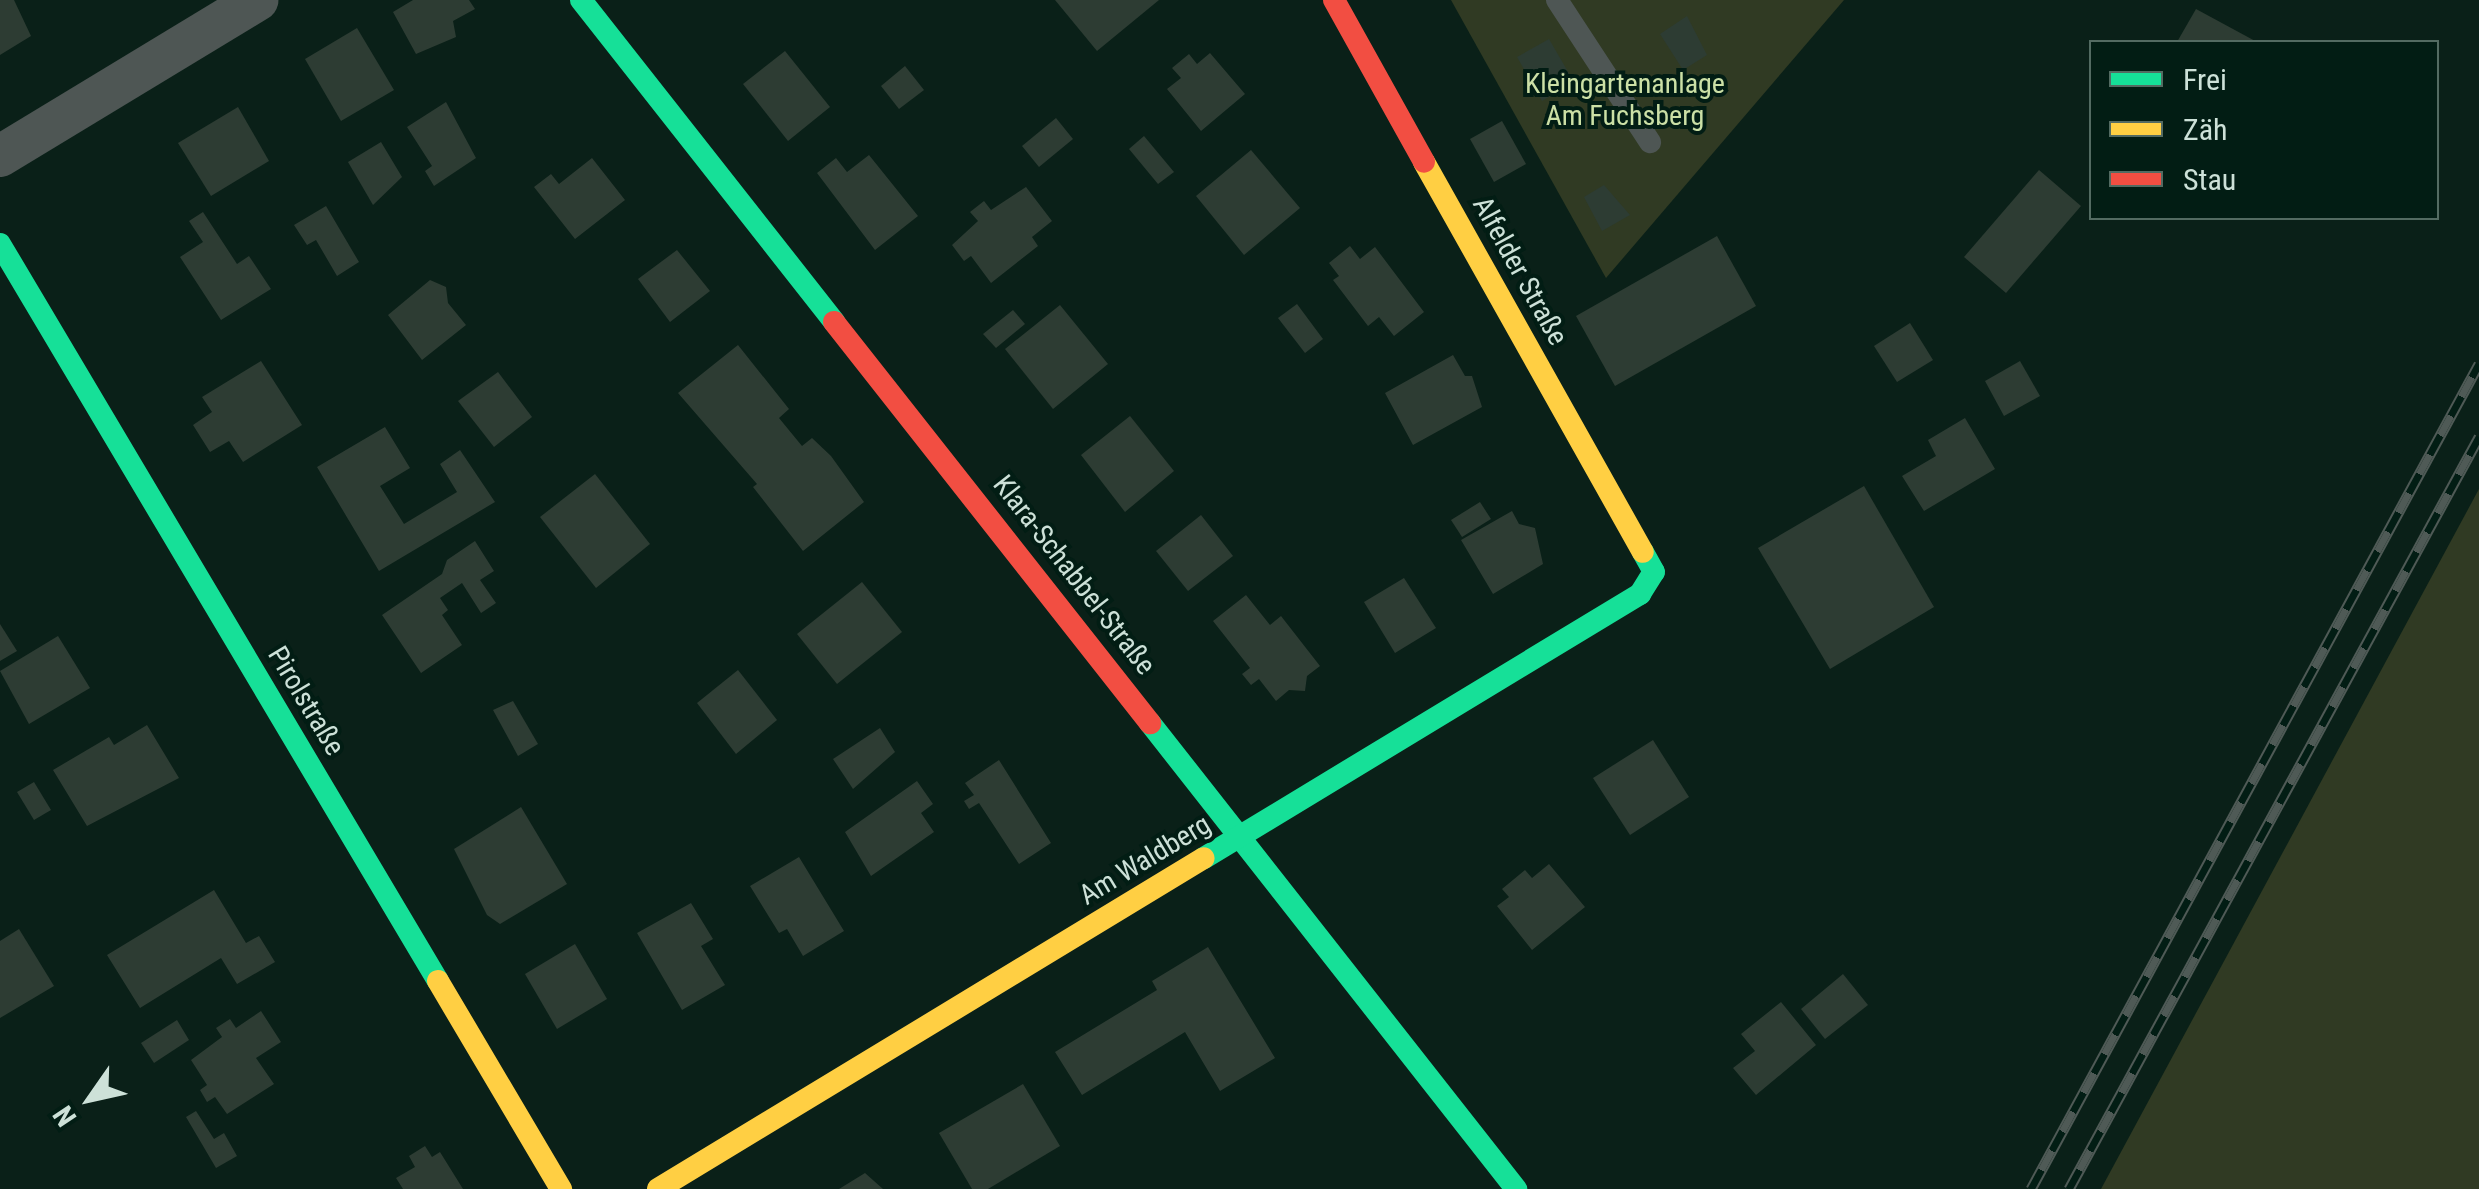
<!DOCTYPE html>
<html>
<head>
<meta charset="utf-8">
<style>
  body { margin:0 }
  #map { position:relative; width:2479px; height:1189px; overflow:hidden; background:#0a2018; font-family:"Roboto Condensed",sans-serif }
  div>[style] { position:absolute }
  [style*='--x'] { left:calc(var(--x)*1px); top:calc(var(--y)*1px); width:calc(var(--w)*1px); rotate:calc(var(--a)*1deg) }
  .green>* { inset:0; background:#303a23 }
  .building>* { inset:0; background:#2d3c33 }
  .lane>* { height:22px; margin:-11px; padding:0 11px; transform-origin:11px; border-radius:11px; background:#4e5654 }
  .street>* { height:42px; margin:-21px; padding:0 21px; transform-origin:21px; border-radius:21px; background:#4e5654 }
  .fast>* { height:22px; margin:-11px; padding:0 11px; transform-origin:11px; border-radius:11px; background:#16e098 }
  .slow>* { height:22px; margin:-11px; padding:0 11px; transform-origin:11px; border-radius:11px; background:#ffcf43 }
  .jam>* { height:22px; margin:-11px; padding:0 11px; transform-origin:11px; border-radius:11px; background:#f24e42 }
  .rail>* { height:11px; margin-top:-5.5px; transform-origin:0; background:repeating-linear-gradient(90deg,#021d14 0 22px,#4f5a56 0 44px); box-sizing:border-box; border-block:2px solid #4f5a56 }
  span { translate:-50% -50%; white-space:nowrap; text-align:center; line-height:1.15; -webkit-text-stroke:8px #021d14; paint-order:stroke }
  .park-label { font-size:28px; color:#cce0a6 }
  .street-label { font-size:28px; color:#cde1d8 }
  .legend { position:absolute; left:2089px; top:40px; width:350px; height:180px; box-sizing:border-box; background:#021d14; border:2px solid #536b62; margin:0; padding:12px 18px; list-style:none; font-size:30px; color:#cde1d8 }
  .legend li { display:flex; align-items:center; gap:20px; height:50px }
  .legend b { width:50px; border:2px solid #536b62 }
  .north { position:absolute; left:40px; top:1049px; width:100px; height:100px; -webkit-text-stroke:8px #021d14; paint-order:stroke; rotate:236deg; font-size:28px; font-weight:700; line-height:40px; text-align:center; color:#cde1d8 }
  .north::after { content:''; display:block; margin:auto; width:35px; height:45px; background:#cde1d8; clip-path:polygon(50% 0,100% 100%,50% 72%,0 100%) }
</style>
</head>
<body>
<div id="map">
  <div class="green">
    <div style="clip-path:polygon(1451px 0,1844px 0,1606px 278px)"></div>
    <div style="clip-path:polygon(2479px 489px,2479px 1189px,2101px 1189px)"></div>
  </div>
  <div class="building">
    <div style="clip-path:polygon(0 0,14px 0,31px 36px,0 55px)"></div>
    <div style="clip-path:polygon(413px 0,469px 0,475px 9px,453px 21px,456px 37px,416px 54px,393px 12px)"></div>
    <div style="clip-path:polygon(1055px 0,1159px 0,1097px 51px)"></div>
    <div style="clip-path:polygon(2196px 9px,2257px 42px,2177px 42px)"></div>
    <div style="clip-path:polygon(1687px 16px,1707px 55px,1683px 70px,1660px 34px)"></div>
    <div style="clip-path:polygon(357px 28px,394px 90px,341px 121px,305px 59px)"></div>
    <div style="clip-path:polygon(1549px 39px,1574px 82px,1542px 101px,1517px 57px)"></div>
    <div style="clip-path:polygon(785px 51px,830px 107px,788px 141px,743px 84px)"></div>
    <div style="clip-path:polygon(1210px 53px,1245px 94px,1201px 131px,1167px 89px,1181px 78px,1172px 68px,1189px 54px,1197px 64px)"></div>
    <div style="clip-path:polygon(905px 66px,924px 90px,899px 109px,881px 86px)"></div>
    <div style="clip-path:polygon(446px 102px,476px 158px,434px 186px,425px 171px,432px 166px,407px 127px)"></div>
    <div style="clip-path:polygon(238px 107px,269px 161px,211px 196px,178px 143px)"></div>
    <div style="clip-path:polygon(1056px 118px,1073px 139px,1039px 167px,1022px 146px)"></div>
    <div style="clip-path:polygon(1502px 121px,1526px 164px,1494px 182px,1470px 139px)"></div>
    <div style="clip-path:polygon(1144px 136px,1174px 172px,1158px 184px,1129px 149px)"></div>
    <div style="clip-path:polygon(381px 142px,402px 177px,373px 205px,348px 162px)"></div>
    <div style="clip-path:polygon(1251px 150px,1300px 208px,1244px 255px,1196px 196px)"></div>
    <div style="clip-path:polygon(869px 155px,918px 216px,875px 250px,817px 173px,836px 158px,847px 172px)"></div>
    <div style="clip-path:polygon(592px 158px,625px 200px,575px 239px,534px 187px,551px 174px,559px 184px)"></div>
    <div style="clip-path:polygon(2039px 170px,2081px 206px,2006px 293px,1964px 257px)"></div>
    <div style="clip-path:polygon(1604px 185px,1630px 215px,1602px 231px,1584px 197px)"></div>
    <div style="clip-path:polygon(1026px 187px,1052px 221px,1032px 237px,1038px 246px,991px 283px,971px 256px,964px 261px,952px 245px,978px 221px,970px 212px,984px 201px,991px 210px)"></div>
    <div style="clip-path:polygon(326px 206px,359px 262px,337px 276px,316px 240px,307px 245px,294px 225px)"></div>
    <div style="clip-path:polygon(203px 212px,237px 264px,249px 256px,271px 289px,221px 320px,180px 257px,203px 242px,189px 221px)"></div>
    <div style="clip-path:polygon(1717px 236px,1756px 306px,1615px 386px,1576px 316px)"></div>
    <div style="clip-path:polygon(1350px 246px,1360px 259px,1375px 247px,1424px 312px,1394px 336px,1379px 317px,1368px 326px,1333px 280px,1339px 276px,1329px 263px)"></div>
    <div style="clip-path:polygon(677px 250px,710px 291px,670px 322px,638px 279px)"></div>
    <div style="clip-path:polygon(430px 280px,446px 287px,448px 303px,466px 325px,422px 360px,388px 315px)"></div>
    <div style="clip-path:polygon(1297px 304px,1323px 339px,1305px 353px,1278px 318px)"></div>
    <div style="clip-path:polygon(1060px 305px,1108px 364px,1053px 409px,1005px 349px)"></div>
    <div style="clip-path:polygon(1013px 310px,1025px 324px,996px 348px,983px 334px)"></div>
    <div style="clip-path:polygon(1910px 323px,1933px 360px,1897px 382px,1874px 346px)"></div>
    <div style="clip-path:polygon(738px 345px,789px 409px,779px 418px,802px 446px,812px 438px,831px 456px,864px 502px,803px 551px,753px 487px,757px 484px,678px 393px)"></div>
    <div style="clip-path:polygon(1453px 355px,1465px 376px,1472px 376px,1482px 407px,1413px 445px,1385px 393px)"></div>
    <div style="clip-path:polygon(261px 361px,302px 425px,243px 462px,229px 441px,210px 452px,193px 425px,212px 412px,202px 397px)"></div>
    <div style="clip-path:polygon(2020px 361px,2040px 396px,2004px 416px,1985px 381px)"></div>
    <div style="clip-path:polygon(498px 372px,532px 417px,494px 447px,458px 401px)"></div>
    <div style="clip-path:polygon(1130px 416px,1174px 471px,1125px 512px,1081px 455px)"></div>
    <div style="clip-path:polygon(1965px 418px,1995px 469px,1924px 511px,1902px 476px,1936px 456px,1928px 440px)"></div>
    <div style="clip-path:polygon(385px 427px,410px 468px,380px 486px,404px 524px,457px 492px,440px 464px,460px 450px,495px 502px,379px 571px,317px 467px)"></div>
    <div style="clip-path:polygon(595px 474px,650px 544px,596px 588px,540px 517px)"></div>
    <div style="clip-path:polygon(1864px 486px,1934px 607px,1830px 669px,1758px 548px)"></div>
    <div style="clip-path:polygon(1480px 502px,1491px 519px,1462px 537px,1451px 520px)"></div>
    <div style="clip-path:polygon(1512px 511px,1519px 524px,1535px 528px,1543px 564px,1493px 594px,1461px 540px)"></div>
    <div style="clip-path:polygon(1201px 515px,1233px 556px,1188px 591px,1156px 551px)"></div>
    <div style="clip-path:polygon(475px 541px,494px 571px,480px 580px,496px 603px,481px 613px,462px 583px,440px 598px,448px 610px,442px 615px,462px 645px,421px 673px,382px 615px,442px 574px,447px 560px)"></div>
    <div style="clip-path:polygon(1404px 578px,1436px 628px,1395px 653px,1364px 602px)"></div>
    <div style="clip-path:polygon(862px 582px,902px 632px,837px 684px,797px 634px)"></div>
    <div style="clip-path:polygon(1246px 595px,1270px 625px,1281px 616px,1320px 666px,1307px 676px,1305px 691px,1289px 690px,1276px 701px,1259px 679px,1251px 685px,1242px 674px,1250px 668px,1213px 621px)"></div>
    <div style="clip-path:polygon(0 624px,17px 651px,0 661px)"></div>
    <div style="clip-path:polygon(58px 636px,90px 688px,29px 724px,0 671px)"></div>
    <div style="clip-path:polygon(738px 670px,777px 720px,736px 754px,697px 703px)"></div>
    <div style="clip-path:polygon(513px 701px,538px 744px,518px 756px,493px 710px)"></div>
    <div style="clip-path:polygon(147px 725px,179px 778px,87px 826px,53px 770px,109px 737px,114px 745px)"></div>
    <div style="clip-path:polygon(880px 728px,895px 752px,853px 789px,833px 759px)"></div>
    <div style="clip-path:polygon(1653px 740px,1689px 797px,1630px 835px,1593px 778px)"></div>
    <div style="clip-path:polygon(999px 760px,1051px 843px,1019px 864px,979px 803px,969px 809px,964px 801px,974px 795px,965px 783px)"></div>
    <div style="clip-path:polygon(917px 781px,933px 804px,921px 813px,934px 832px,871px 876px,845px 832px)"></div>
    <div style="clip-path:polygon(34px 782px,51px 810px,34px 820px,17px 792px)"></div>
    <div style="clip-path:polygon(521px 807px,567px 884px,500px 924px,487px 915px,454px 849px)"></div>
    <div style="clip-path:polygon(799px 857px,844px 931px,803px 956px,787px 929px,779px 933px,750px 886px)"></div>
    <div style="clip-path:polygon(1549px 864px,1585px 907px,1532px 950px,1497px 906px,1509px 897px,1502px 889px,1525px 870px,1532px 878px)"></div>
    <div style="clip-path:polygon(214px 890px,246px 943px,259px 936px,275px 962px,237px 984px,221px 958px,140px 1008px,107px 955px)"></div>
    <div style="clip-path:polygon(691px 903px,713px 939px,701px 946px,725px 985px,682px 1010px,637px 933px)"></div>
    <div style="clip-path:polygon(19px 929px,54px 986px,0 1018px,0 941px)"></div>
    <div style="clip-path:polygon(575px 944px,607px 999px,557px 1029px,525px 974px)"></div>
    <div style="clip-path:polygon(1208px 947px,1275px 1058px,1220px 1091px,1185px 1032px,1082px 1095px,1055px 1052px,1157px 990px,1152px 981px)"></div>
    <div style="clip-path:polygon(1843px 974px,1868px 1005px,1825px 1039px,1801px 1009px)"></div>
    <div style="clip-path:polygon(1781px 1002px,1816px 1045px,1756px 1095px,1733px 1068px,1755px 1051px,1741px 1034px)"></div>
    <div style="clip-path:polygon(261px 1011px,281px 1042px,256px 1058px,274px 1084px,227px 1114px,215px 1097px,207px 1102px,200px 1090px,207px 1085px,191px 1060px,222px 1037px,216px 1028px,230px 1019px,236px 1028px)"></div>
    <div style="clip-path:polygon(177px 1020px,189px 1040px,154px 1063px,141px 1043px)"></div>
    <div style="clip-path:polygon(1023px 1084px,1060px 1146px,988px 1189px,972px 1189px,939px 1133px)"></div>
    <div style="clip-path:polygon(196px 1111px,214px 1139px,224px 1133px,237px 1156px,216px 1168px,186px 1117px)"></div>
    <div style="clip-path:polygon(425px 1146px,432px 1157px,440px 1152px,463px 1189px,403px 1189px,396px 1178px,415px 1167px,409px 1156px)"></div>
    <div style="clip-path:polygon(865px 1173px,883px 1189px,839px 1189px)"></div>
  </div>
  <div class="lane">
    <div style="--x:1557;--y:0;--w:170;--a:56.8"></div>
  </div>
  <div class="street">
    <div style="--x:0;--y:156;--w:301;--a:-31.2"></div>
  </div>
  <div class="fast">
    <div style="--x:581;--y:0;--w:410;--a:51.8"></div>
    <div style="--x:0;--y:244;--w:857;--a:59.28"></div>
    <div style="--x:1150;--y:723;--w:593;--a:51.85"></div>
    <div style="--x:1204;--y:858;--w:510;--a:-31.2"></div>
    <div style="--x:1640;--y:594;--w:26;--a:-58"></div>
    <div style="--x:1654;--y:572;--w:23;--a:-119"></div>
  </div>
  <div class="slow">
    <div style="--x:1424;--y:162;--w:447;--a:60.7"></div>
    <div style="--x:438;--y:981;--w:242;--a:59.4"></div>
    <div style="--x:658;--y:1189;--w:638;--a:-31.23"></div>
  </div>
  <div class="jam">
    <div style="--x:1334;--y:0;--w:185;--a:60.9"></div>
    <div style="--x:834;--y:322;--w:511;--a:51.76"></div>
  </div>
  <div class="rail">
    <div style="--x:2031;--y:1189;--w:939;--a:-61.5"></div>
    <div style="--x:2069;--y:1189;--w:857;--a:-61.4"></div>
  </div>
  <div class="park-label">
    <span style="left:1625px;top:100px">Kleingartenanlage<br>Am Fuchsberg</span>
  </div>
  <div class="street-label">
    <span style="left:1520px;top:271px;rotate:61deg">Alfelder Straße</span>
    <span style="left:1074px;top:575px;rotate:52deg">Klara-Schabbel-Straße</span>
    <span style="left:306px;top:701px;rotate:59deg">Pirolstraße</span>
    <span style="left:1145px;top:860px;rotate:-31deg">Am Waldberg</span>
  </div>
  <ul class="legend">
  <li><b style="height:12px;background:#16e098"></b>Frei</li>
  <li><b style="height:12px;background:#ffcf43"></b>Zäh</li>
  <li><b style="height:12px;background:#f24e42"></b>Stau</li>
  </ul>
  <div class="north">N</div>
</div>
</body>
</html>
